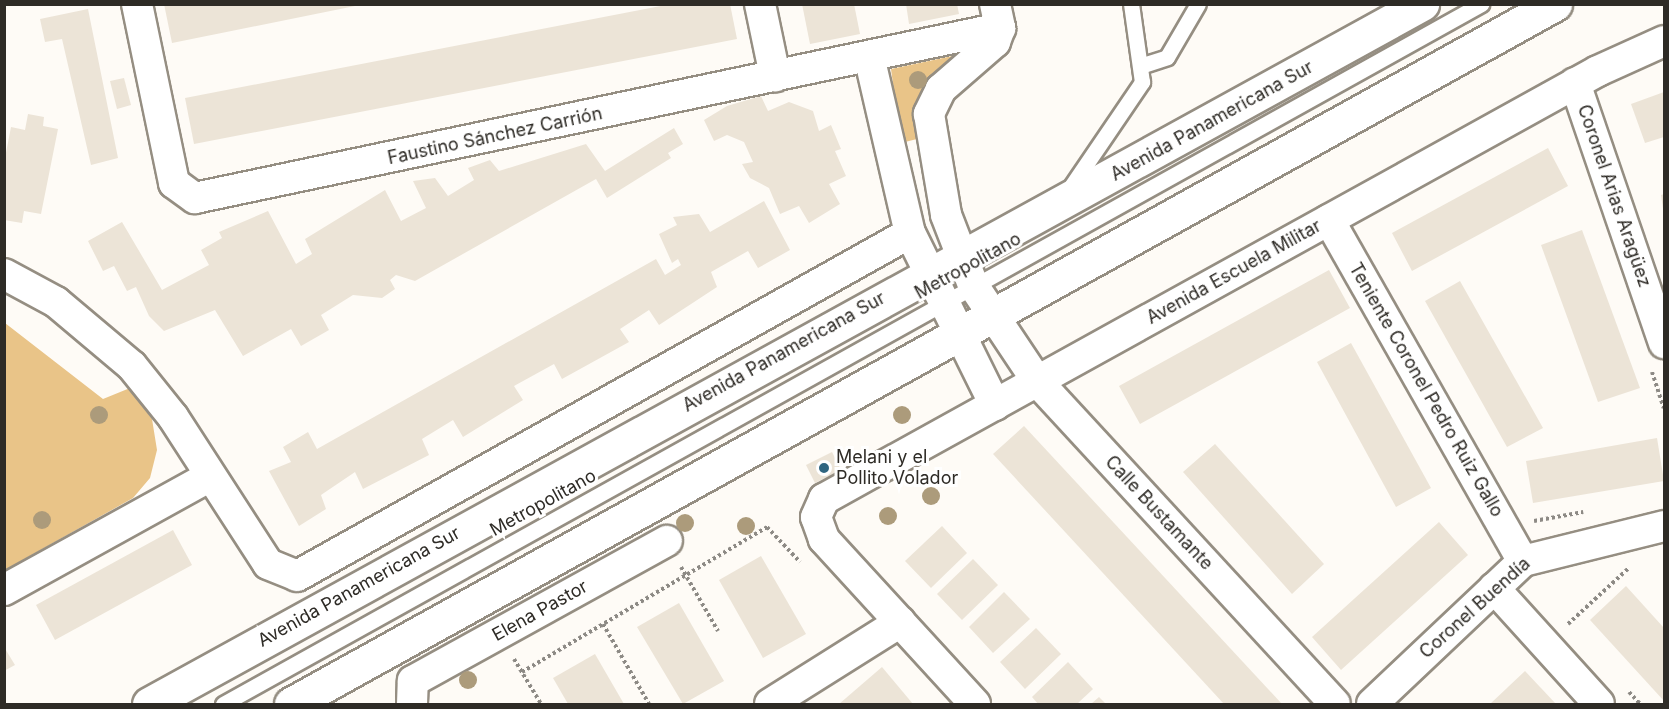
<!DOCTYPE html>
<html>
<head>
<meta charset="utf-8">
<style>
  body { margin:0 }
  #map { position:relative; width:1669px; height:709px; overflow:hidden; background:#fefbf6; font-family:Inter,sans-serif }
  div>[style] { position:absolute }
  [style*='--x'] { left:calc(var(--x)*1px); top:calc(var(--y)*1px); width:calc(var(--w)*1px); rotate:calc(var(--a)*1deg) }
  .green>* { inset:0; background:#e9c488 }
  .building>* { inset:0; background:#ece4d7 }
  .path>* { height:4px; margin-top:-2px; transform-origin:0; background:repeating-linear-gradient(90deg,#8d8a85 0 3px,transparent 0 6px) }
  .roads { filter:drop-shadow(2px 0 #958e82) drop-shadow(-2px 0 #958e82) drop-shadow(0 2px #958e82) drop-shadow(0 -2px #958e82) }
  .service>* { height:15px; margin:-7.5px; padding:0 7.5px; transform-origin:7.5px; border-radius:7.5px; background:#fff }
  .minor>* { height:30px; margin:-15px; padding:0 15px; transform-origin:15px; border-radius:15px; background:#fff }
  .primary>* { height:33px; margin:-16.5px; padding:0 16.5px; transform-origin:16.5px; border-radius:16.5px; background:#fff }
  .trees>* { width:18px; height:18px; margin:-9px; border-radius:50%; background:#ac9b7b }
  .dots>* { width:16px; height:16px; translate:-50% -50%; box-sizing:border-box; border:3px solid #fff; border-radius:50% }
  span { translate:-50% -50%; white-space:nowrap; text-align:center; line-height:1.15; -webkit-text-stroke:6px #fff; paint-order:stroke }
  .street-label { font-size:18px; color:#2e2b26 }
  .poi-label { font-size:18px; color:#2e2b26 }
  .left { translate:0 -50%; text-align:left }
  .frame { position:absolute; inset:0; border:6px solid #2e2b26; pointer-events:none }
</style>
</head>
<body>
<div id="map">
  <div class="green">
    <div style="clip-path:polygon(957px 55px,917px 103px,917px 139px,901px 143px,891px 69px)"></div>
    <div style="clip-path:polygon(5px 323px,103px 399px,130px 388px,152px 419px,157px 450px,150px 478px,133px 498px,5px 570px)"></div>
  </div>
  <div class="building">
    <div style="clip-path:polygon(164px 4px,355px 4px,355px 6px,172px 43px)"></div>
    <div style="clip-path:polygon(671px 4px,730px 4px,737px 39px,194px 144px,185px 98px)"></div>
    <div style="clip-path:polygon(802px 4px,854px 4px,860px 34px,810px 44px)"></div>
    <div style="clip-path:polygon(906px 4px,957px 4px,959px 14px,909px 24px)"></div>
    <div style="clip-path:polygon(88px 9px,118px 158px,91px 165px,62px 39px,45px 42px,40px 19px)"></div>
    <div style="clip-path:polygon(124px 78px,131px 105px,117px 109px,110px 81px)"></div>
    <div style="clip-path:polygon(1664px 92px,1664px 137px,1645px 143px,1631px 104px)"></div>
    <div style="clip-path:polygon(761px 96px,768px 111px,789px 102px,813px 111px,819px 131px,831px 125px,841px 149px,835px 151px,846px 176px,829px 184px,840px 204px,809px 223px,799px 206px,780px 214px,769px 188px,750px 178px,742px 164px,753px 162px,744px 142px,727px 135px,714px 141px,704px 120px,727px 106px)"></div>
    <div style="clip-path:polygon(28px 114px,44px 117px,43px 126px,58px 129px,41px 214px,24px 211px,22px 223px,4px 220px,4px 163px,11px 127px,25px 130px)"></div>
    <div style="clip-path:polygon(674px 128px,683px 144px,668px 153px,671px 158px,607px 198px,596px 179px,415px 281px,396px 275px,390px 280px,395px 289px,382px 298px,353px 295px,321px 315px,329px 330px,301px 346px,291px 329px,243px 356px,215px 310px,164px 331px,149px 316px,136px 287px,127px 291px,114px 266px,103px 271px,88px 241px,122px 222px,162px 290px,209px 265px,201px 250px,222px 238px,219px 232px,268px 211px,296px 264px,312px 254px,305px 239px,385px 190px,401px 221px,426px 208px,413px 181px,435px 178px,448px 196px,474px 180px,468px 168px,490px 160px,499px 171px,586px 144px,605px 171px)"></div>
    <div style="clip-path:polygon(1548px 148px,1568px 186px,1412px 271px,1392px 233px)"></div>
    <div style="clip-path:polygon(1664px 194px,1664px 209px,1663px 209px,1661px 195px)"></div>
    <div style="clip-path:polygon(764px 201px,790px 250px,758px 268px,748px 251px,711px 272px,717px 287px,659px 325px,649px 310px,620px 329px,629px 342px,562px 379px,554px 364px,514px 386px,523px 400px,463px 437px,453px 420px,422px 439px,429px 455px,363px 489px,355px 472px,321px 495px,326px 509px,299px 526px,269px 471px,291px 462px,283px 447px,308px 432px,317px 449px,656px 259px,665px 275px,681px 265px,678px 259px,672px 263px,659px 234px,677px 225px,673px 217px,699px 214px,710px 232px)"></div>
    <div style="clip-path:polygon(1582px 230px,1640px 388px,1598px 402px,1541px 245px)"></div>
    <div style="clip-path:polygon(1329px 270px,1350px 308px,1140px 424px,1119px 386px)"></div>
    <div style="clip-path:polygon(1460px 281px,1543px 428px,1507px 447px,1425px 301px)"></div>
    <div style="clip-path:polygon(1351px 343px,1431px 488px,1396px 507px,1317px 362px)"></div>
    <div style="clip-path:polygon(1024px 426px,1282px 704px,1224px 704px,993px 454px)"></div>
    <div style="clip-path:polygon(1657px 438px,1664px 481px,1533px 503px,1526px 461px)"></div>
    <div style="clip-path:polygon(1215px 444px,1324px 564px,1292px 594px,1183px 472px)"></div>
    <div style="clip-path:polygon(832px 452px,841px 470px,815px 483px,806px 465px)"></div>
    <div style="clip-path:polygon(1439px 522px,1468px 555px,1341px 670px,1312px 637px)"></div>
    <div style="clip-path:polygon(942px 526px,967px 553px,931px 588px,905px 561px)"></div>
    <div style="clip-path:polygon(173px 530px,192px 565px,55px 640px,36px 605px)"></div>
    <div style="clip-path:polygon(761px 556px,806px 634px,763px 658px,719px 580px)"></div>
    <div style="clip-path:polygon(973px 559px,998px 585px,962px 620px,937px 594px)"></div>
    <div style="clip-path:polygon(1626px 586px,1664px 628px,1664px 701px,1590px 620px)"></div>
    <div style="clip-path:polygon(1004px 592px,1030px 619px,993px 653px,969px 627px)"></div>
    <div style="clip-path:polygon(679px 603px,724px 681px,683px 704px,637px 627px)"></div>
    <div style="clip-path:polygon(1036px 628px,1061px 654px,1025px 689px,1000px 662px)"></div>
    <div style="clip-path:polygon(4px 647px,15px 665px,4px 671px)"></div>
    <div style="clip-path:polygon(595px 654px,624px 704px,568px 704px,553px 678px)"></div>
    <div style="clip-path:polygon(1068px 662px,1093px 689px,1077px 704px,1038px 704px,1032px 697px)"></div>
    <div style="clip-path:polygon(882px 667px,913px 704px,839px 704px)"></div>
    <div style="clip-path:polygon(1525px 671px,1556px 704px,1490px 704px)"></div>
    <div style="clip-path:polygon(1099px 697px,1106px 704px,1091px 704px)"></div>
  </div>
  <div class="path">
    <div style="--x:1652;--y:372;--w:38;--a:72"></div>
    <div style="--x:1534;--y:521;--w:50;--a:-10.4"></div>
    <div style="--x:681;--y:567;--w:74;--a:60"></div>
    <div style="--x:603;--y:624;--w:92;--a:60.1"></div>
    <div style="--x:1568;--y:624;--w:83;--a:-42.6"></div>
    <div style="--x:514;--y:659;--w:52;--a:59"></div>
    <div style="--x:522;--y:672;--w:285;--a:-30.6"></div>
    <div style="--x:767;--y:527;--w:48;--a:46.7"></div>
    <div style="--x:1629;--y:692;--w:16;--a:47"></div>
  </div>
  <div class="roads">
    <div class="service">
      <div style="--x:1143;--y:65;--w:25;--a:-18"></div>
      <div style="--x:1167;--y:57;--w:61;--a:-59.7"></div>
      <div style="--x:1072;--y:185;--w:125;--a:-55.8"></div>
      <div style="--x:1142;--y:82;--w:79;--a:-98"></div>
      <div style="--x:223;--y:704;--w:1440;--a:-29.09"></div>
    </div>
    <div class="minor">
      <div style="--x:137;--y:4;--w:183;--a:78.3"></div>
      <div style="--x:174;--y:183;--w:26;--a:36"></div>
      <div style="--x:195;--y:198;--w:823;--a:-11.92"></div>
      <div style="--x:760;--y:4;--w:74;--a:78.2"></div>
      <div style="--x:995;--y:4;--w:25;--a:78"></div>
      <div style="--x:1000;--y:28;--w:15;--a:110"></div>
      <div style="--x:995;--y:42;--w:72;--a:139"></div>
      <div style="--x:941;--y:89;--w:28;--a:116"></div>
      <div style="--x:929;--y:114;--w:102;--a:80.4"></div>
      <div style="--x:946;--y:215;--w:75;--a:68.9"></div>
      <div style="--x:973;--y:285;--w:115;--a:56.3"></div>
      <div style="--x:1037;--y:381;--w:439;--a:47.3"></div>
      <div style="--x:869;--y:56;--w:182;--a:77"></div>
      <div style="--x:910;--y:233;--w:192;--a:63.7"></div>
      <div style="--x:1575;--y:83;--w:275;--a:71.1"></div>
      <div style="--x:1329;--y:220;--w:392;--a:60.4"></div>
      <div style="--x:4;--y:274;--w:59;--a:28.3"></div>
      <div style="--x:56;--y:302;--w:99;--a:40.1"></div>
      <div style="--x:132;--y:366;--w:65;--a:51.2"></div>
      <div style="--x:173;--y:417;--w:175;--a:57.1"></div>
      <div style="--x:268;--y:564;--w:31;--a:22"></div>
      <div style="--x:297;--y:576;--w:702;--a:-29.23"></div>
      <div style="--x:1494;--y:588;--w:156;--a:47.8"></div>
      <div style="--x:4;--y:590;--w:234;--a:-28.9"></div>
      <div style="--x:412;--y:704;--w:23;--a:-88"></div>
      <div style="--x:413;--y:681;--w:290;--a:-28.9"></div>
      <div style="--x:770;--y:704;--w:154;--a:-32.2"></div>
      <div style="--x:975;--y:704;--w:224;--a:-132.5"></div>
      <div style="--x:824;--y:539;--w:23;--a:-110"></div>
      <div style="--x:816;--y:517;--w:20;--a:-66"></div>
      <div style="--x:824;--y:499;--w:884;--a:-28.94"></div>
      <div style="--x:1598;--y:71;--w:72;--a:-24.4"></div>
      <div style="--x:1372;--y:704;--w:208;--a:-43.4"></div>
      <div style="--x:1523;--y:561;--w:145;--a:-13.9"></div>
    </div>
    <div class="primary">
      <div style="--x:149;--y:704;--w:1453;--a:-28.81"></div>
      <div style="--x:291;--y:704;--w:1445;--a:-28.98"></div>
    </div>
  </div>
  <div class="trees">
    <div style="left:918px;top:80px"></div>
    <div style="left:99px;top:415px"></div>
    <div style="left:902px;top:415px"></div>
    <div style="left:931px;top:496px"></div>
    <div style="left:888px;top:516px"></div>
    <div style="left:42px;top:520px"></div>
    <div style="left:685px;top:523px"></div>
    <div style="left:746px;top:526px"></div>
    <div style="left:468px;top:680px"></div>
  </div>
  <div class="dots">
    <div style="left:824px;top:468px;background:#2f6580"></div>
  </div>
  <div class="street-label">
    <span style="left:1212px;top:121px;rotate:-29deg">Avenida Panamericana Sur</span>
    <span style="left:495px;top:136px;rotate:-12deg">Faustino Sánchez Carrión</span>
    <span style="left:1614px;top:196px;rotate:71deg">Coronel Arias Aragüez</span>
    <span style="left:968px;top:266px;rotate:-29deg">Metropolitano</span>
    <span style="left:1234px;top:272px;rotate:-29deg">Avenida Escuela Militar</span>
    <span style="left:784px;top:352px;rotate:-29deg">Avenida Panamericana Sur</span>
    <span style="left:1426px;top:390px;rotate:60deg">Teniente Coronel Pedro Ruiz Gallo</span>
    <span style="left:543px;top:503px;rotate:-29deg">Metropolitano</span>
    <span style="left:1159px;top:513px;rotate:47deg">Calle Bustamante</span>
    <span style="left:359px;top:587px;rotate:-29deg">Avenida Panamericana Sur</span>
    <span style="left:1475px;top:608px;rotate:-42deg">Coronel Buendía</span>
    <span style="left:540px;top:611px;rotate:-29deg">Elena Pastor</span>
  </div>
  <div class="poi-label">
    <span class="left" style="left:836px;top:468px">Melani y el<br>Pollito Volador</span>
  </div>
  <div class="frame"></div>
</div>
</body>
</html>
